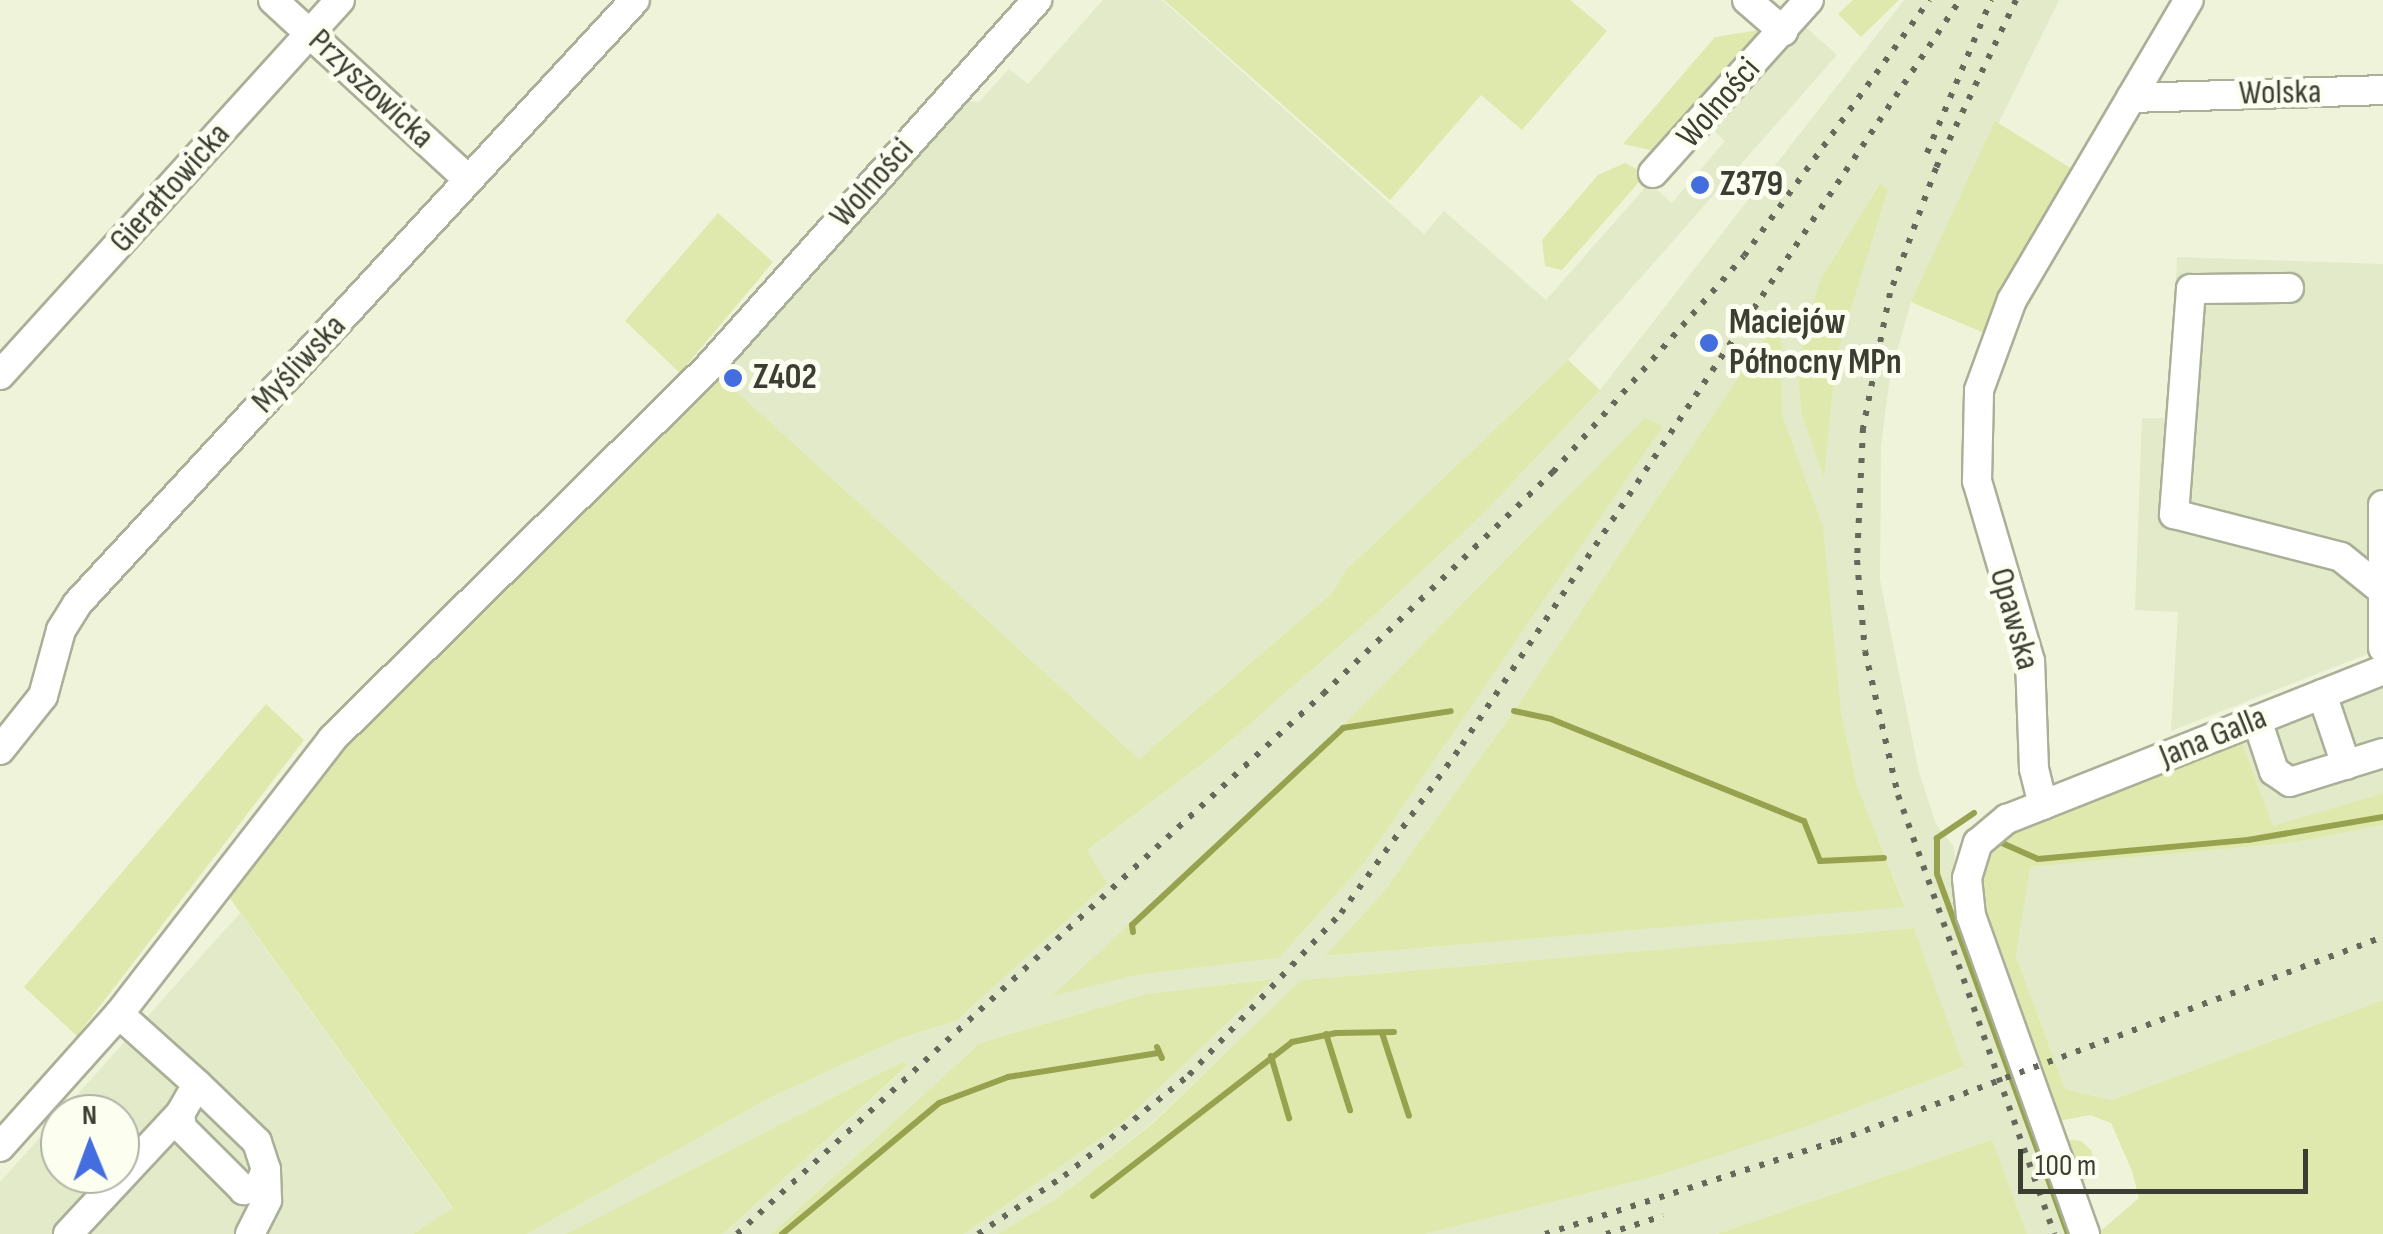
<!DOCTYPE html>
<html>
<head>
<meta charset="utf-8">
<style>
  body { margin:0 }
  #map { position:relative; width:2383px; height:1234px; overflow:hidden; background:#eef3da; font-family:"Sofia Sans Condensed",sans-serif }
  div>[style] { position:absolute }
  [style*='--x'] { left:calc(var(--x)*1px); top:calc(var(--y)*1px); width:calc(var(--w)*1px); rotate:calc(var(--a)*1deg) }
  .built>* { inset:0; background:#e3eac9 }
  .green>* { inset:0; background:#dfe9ae }
  .stream>* { height:6px; margin:-3px; padding:0 3px; transform-origin:3px; border-radius:3px; background:#97a24f }
  .roads { filter:drop-shadow(2px 0 #aaaf97) drop-shadow(-2px 0 #aaaf97) drop-shadow(0 2px #aaaf97) drop-shadow(0 -2px #aaaf97) }
  .minor>* { height:28px; margin:-14px; padding:0 14px; transform-origin:14px; border-radius:14px; background:#fff }
  .rail>* { height:6px; margin-top:-3px; transform-origin:0; background:repeating-linear-gradient(90deg,#65685a 0 5px,transparent 0 15px) }
  .dots>* { width:28px; height:28px; translate:-50% -50%; box-sizing:border-box; border:5px solid #fcfff0; border-radius:50% }
  span { translate:-50% -50%; white-space:nowrap; text-align:center; line-height:1.15; -webkit-text-stroke:10px #fcfff0; paint-order:stroke }
  .street-label { font-size:35px; color:#3c3e34 }
  .poi-label { font-size:35px; color:#3c3e34; font-weight:700 }
  .left { translate:0 -50%; text-align:left }
  .north { position:absolute; left:40px; top:1094px; width:100px; height:100px; box-sizing:border-box; background:#fcfff0; border:2px solid #afb2a5; border-radius:50%; rotate:359deg; font-size:28px; font-weight:700; line-height:40px; text-align:center; color:#3c3e34 }
  .north::after { content:''; display:block; margin:auto; width:35px; height:45px; background:#446ddf; clip-path:polygon(50% 0,100% 100%,50% 72%,0 100%) }
  .scale { position:absolute; left:2018px; top:1149px; width:290px; height:45px; box-sizing:border-box; border:5px solid #3c3e34; border-top:0; padding-left:12px; font-size:30px; line-height:35px; white-space:nowrap; color:#3c3e34; -webkit-text-stroke:8px #fcfff0; paint-order:stroke }
</style>
</head>
<body>
<div id="map">
  <div class="built">
    <div style="clip-path:polygon(1103px 0,1162px 0,1424px 234px,1444px 211px,1546px 300px,1649px 183px,1672px 203px,1725px 141px,1708px 125px,1799px 21px,1837px 55px,1568px 360px,1345px 571px,1333px 592px,1139px 759px,736px 393px,746px 381px,728px 363px,958px 100px,979px 102px,1009px 69px,1028px 84px)"></div>
    <div style="clip-path:polygon(evenodd,1904px 0,2059px 0,1911px 302px,1890px 376px,1881px 447px,1880px 580px,1919px 772px,1936px 824px,1954px 847px,1956px 901px,2075px 1234px,2027px 1234px,1991px 1140px,1717px 1234px,1425px 1234px,1656px 1176px,1963px 1068px,1914px 928px,1302px 980px,1153px 1122px,1059px 1197px,998px 1234px,964px 1234px,1121px 1124px,1271px 979px,1146px 994px,980px 1043px,771px 1234px,723px 1234px,907px 1067px,904px 1061px,567px 1234px,527px 1234px,771px 1097px,901px 1038px,956px 1021px,1087px 850px,1214px 755px,1368px 621px,1479px 518px,1600px 390px,1904px 0,1879px 184px,1888px 190px,1836px 358px,1824px 475px,1801px 412px,1798px 374px,1805px 326px,1820px 280px,1879px 184px,1904px 0,1780px 316px,1782px 415px,1799px 470px,1841px 713px,1857px 785px,1905px 906px,1327px 956px,1381px 895px,1514px 711px,1780px 316px,1904px 0,1663px 425px,1364px 863px,1279px 958px,1137px 975px,1054px 995px,1340px 728px,1612px 452px,1663px 425px)"></div>
    <div style="clip-path:polygon(2177px 257px,2383px 264px,2383px 648px,2171px 731px,2178px 612px,2135px 610px,2142px 418px,2170px 418px)"></div>
    <div style="clip-path:polygon(2383px 680px,2383px 793px,2273px 827px,2240px 737px)"></div>
    <div style="clip-path:polygon(2383px 825px,2383px 1000px,2112px 1100px,2065px 1089px,2016px 956px,2029px 867px,2291px 843px)"></div>
    <div style="clip-path:polygon(240px 913px,453px 1209px,413px 1234px,0 1234px,0 1182px,60px 1115px,60px 1174px,120px 1174px,120px 1114px,60px 1114px)"></div>
  </div>
  <div class="green">
    <div style="clip-path:polygon(1164px 0,1570px 0,1607px 31px,1522px 130px,1481px 95px,1390px 200px)"></div>
    <div style="clip-path:polygon(1853px 0,1899px 0,1861px 37px,1838px 14px)"></div>
    <div style="clip-path:polygon(1765px 29px,1655px 151px,1623px 144px,1715px 37px)"></div>
    <div style="clip-path:polygon(1995px 121px,2077px 172px,1984px 333px,1911px 302px)"></div>
    <div style="clip-path:polygon(1625px 163px,1646px 174px,1562px 270px,1545px 266px,1542px 240px,1598px 175px)"></div>
    <div style="clip-path:polygon(1880px 183px,1888px 190px,1836px 358px,1824px 478px,1801px 412px,1798px 374px,1805px 326px,1820px 280px)"></div>
    <div style="clip-path:polygon(718px 213px,773px 262px,680px 373px,625px 321px)"></div>
    <div style="clip-path:polygon(1781px 314px,1782px 415px,1823px 527px,1841px 713px,1857px 785px,1905px 907px,1325px 956px,1381px 895px,1514px 711px)"></div>
    <div style="clip-path:polygon(1568px 360px,1600px 390px,1479px 518px,1368px 621px,1214px 755px,1087px 850px,1107px 883px,956px 1021px,901px 1038px,771px 1097px,527px 1234px,413px 1234px,453px 1208px,229px 897px,245px 865px,318px 771px,717px 374px,1139px 759px,1333px 592px,1345px 571px)"></div>
    <div style="clip-path:polygon(1645px 418px,1663px 426px,1364px 863px,1279px 958px,1137px 975px,1052px 996px,1340px 728px)"></div>
    <div style="clip-path:polygon(266px 704px,304px 740px,77px 1036px,24px 987px)"></div>
    <div style="clip-path:polygon(2240px 737px,2273px 826px,2383px 793px,2383px 825px,2291px 843px,2030px 867px,2016px 956px,2065px 1089px,2112px 1100px,2383px 1000px,2383px 1234px,2097px 1234px,2139px 1198px,2132px 1171px,2111px 1123px,2090px 1115px,2059px 1121px,1976px 894px,1986px 853px,2017px 825px)"></div>
    <div style="clip-path:polygon(1914px 928px,1964px 1067px,1810px 1125px,1656px 1176px,1425px 1234px,998px 1234px,1059px 1197px,1153px 1123px,1301px 980px)"></div>
    <div style="clip-path:polygon(1273px 979px,1121px 1124px,964px 1234px,771px 1234px,980px 1043px,1146px 994px)"></div>
    <div style="clip-path:polygon(904px 1061px,907px 1066px,723px 1234px,566px 1234px)"></div>
    <div style="clip-path:polygon(2061px 1139px,2081px 1141px,2091px 1150px,2096px 1165px,2079px 1189px)"></div>
    <div style="clip-path:polygon(1992px 1140px,2027px 1234px,1717px 1234px,1991px 1140px)"></div>
  </div>
  <div class="stream">
    <div style="--x:1514;--y:711;--w:38;--a:12"></div>
    <div style="--x:1551;--y:719;--w:273;--a:22"></div>
    <div style="--x:1804;--y:821;--w:43;--a:68.2"></div>
    <div style="--x:1820;--y:861;--w:64;--a:-2.7"></div>
    <div style="--x:1974;--y:813;--w:45;--a:146"></div>
    <div style="--x:1937;--y:838;--w:36;--a:90"></div>
    <div style="--x:1937;--y:874;--w:383;--a:70"></div>
    <div style="--x:2002;--y:843;--w:39;--a:24"></div>
    <div style="--x:2038;--y:859;--w:211;--a:-5.2"></div>
    <div style="--x:2248;--y:840;--w:137;--a:-9.7"></div>
    <div style="--x:1133;--y:932;--w:7;--a:-98"></div>
    <div style="--x:1132;--y:925;--w:289;--a:-43"></div>
    <div style="--x:1343;--y:728;--w:109;--a:-8.9"></div>
    <div style="--x:1382;--y:1033;--w:87;--a:72"></div>
    <div style="--x:1326;--y:1034;--w:80;--a:72.5"></div>
    <div style="--x:1157;--y:1047;--w:12;--a:66"></div>
    <div style="--x:1271;--y:1056;--w:65;--a:73.8"></div>
    <div style="--x:1093;--y:1196;--w:252;--a:-37.7"></div>
    <div style="--x:1292;--y:1042;--w:45;--a:-11.6"></div>
    <div style="--x:1336;--y:1033;--w:58;--a:-1"></div>
    <div style="--x:782;--y:1234;--w:204;--a:-39.8"></div>
    <div style="--x:939;--y:1103;--w:74;--a:-20.6"></div>
    <div style="--x:1008;--y:1077;--w:152;--a:-9.1"></div>
  </div>
  <div class="roads">
    <div class="minor">
      <div style="--x:273;--y:0;--w:265;--a:42.6"></div>
      <div style="--x:1747;--y:0;--w:48;--a:40.7"></div>
      <div style="--x:2131;--y:98;--w:252;--a:-1.8"></div>
      <div style="--x:1653;--y:173;--w:233;--a:-48"></div>
      <div style="--x:2289;--y:288;--w:98;--a:179.4"></div>
      <div style="--x:2191;--y:289;--w:226;--a:94.3"></div>
      <div style="--x:2174;--y:514;--w:172;--a:14.4"></div>
      <div style="--x:2341;--y:557;--w:54;--a:39"></div>
      <div style="--x:0;--y:375;--w:506;--a:-47.8"></div>
      <div style="--x:2383;--y:505;--w:143;--a:90"></div>
      <div style="--x:2322;--y:694;--w:75;--a:71.3"></div>
      <div style="--x:2257;--y:720;--w:54;--a:71.6"></div>
      <div style="--x:2274;--y:771;--w:19;--a:35"></div>
      <div style="--x:2290;--y:782;--w:97;--a:-17.3"></div>
      <div style="--x:0;--y:750;--w:69;--a:-51.5"></div>
      <div style="--x:43;--y:696;--w:68;--a:-74.7"></div>
      <div style="--x:61;--y:630;--w:31;--a:-58"></div>
      <div style="--x:77;--y:604;--w:822;--a:-47.27"></div>
      <div style="--x:2043;--y:805;--w:37;--a:-104"></div>
      <div style="--x:2034;--y:769;--w:108;--a:-92.1"></div>
      <div style="--x:2030;--y:661;--w:188;--a:-106.4"></div>
      <div style="--x:1977;--y:481;--w:91;--a:-88.7"></div>
      <div style="--x:1979;--y:390;--w:96;--a:-69.9"></div>
      <div style="--x:2012;--y:300;--w:348;--a:-59.5"></div>
      <div style="--x:119;--y:1014;--w:105;--a:41.9"></div>
      <div style="--x:197;--y:1084;--w:83;--a:44"></div>
      <div style="--x:257;--y:1142;--w:28;--a:72"></div>
      <div style="--x:266;--y:1169;--w:18;--a:112"></div>
      <div style="--x:259;--y:1186;--w:16;--a:165"></div>
      <div style="--x:244;--y:1190;--w:88;--a:-135"></div>
      <div style="--x:182;--y:1128;--w:14;--a:-98"></div>
      <div style="--x:180;--y:1114;--w:34;--a:-60"></div>
      <div style="--x:0;--y:1147;--w:178;--a:-48.2"></div>
      <div style="--x:119;--y:1014;--w:348;--a:-52.2"></div>
      <div style="--x:332;--y:739;--w:528;--a:-44.62"></div>
      <div style="--x:708;--y:368;--w:494;--a:-48.2"></div>
      <div style="--x:68;--y:1234;--w:164;--a:-47"></div>
      <div style="--x:250;--y:1234;--w:38;--a:-63"></div>
      <div style="--x:267;--y:1200;--w:30;--a:-92"></div>
      <div style="--x:2085;--y:1234;--w:338;--a:-109.7"></div>
      <div style="--x:1971;--y:916;--w:38;--a:-96"></div>
      <div style="--x:1967;--y:878;--w:37;--a:-73"></div>
      <div style="--x:1978;--y:843;--w:38;--a:-40"></div>
      <div style="--x:2007;--y:819;--w:404;--a:-21.6"></div>
    </div>
  </div>
  <div class="rail">
    <div style="--x:2016;--y:0;--w:186;--a:115.5"></div>
    <div style="--x:1936;--y:168;--w:133;--a:110.2"></div>
    <div style="--x:1890;--y:293;--w:138;--a:101.3"></div>
    <div style="--x:1863;--y:428;--w:132;--a:92.6"></div>
    <div style="--x:1857;--y:560;--w:91;--a:85"></div>
    <div style="--x:1865;--y:651;--w:148;--a:77.1"></div>
    <div style="--x:1898;--y:795;--w:466;--a:70.4"></div>
    <div style="--x:1927;--y:153;--w:166;--a:-67.3"></div>
    <div style="--x:737;--y:1234;--w:797;--a:-42.66"></div>
    <div style="--x:1323;--y:694;--w:320;--a:-44"></div>
    <div style="--x:1553;--y:472;--w:288;--a:-48.5"></div>
    <div style="--x:1744;--y:256;--w:316;--a:-54.1"></div>
    <div style="--x:978;--y:1234;--w:104;--a:-34"></div>
    <div style="--x:1064;--y:1176;--w:161;--a:-38.9"></div>
    <div style="--x:1189;--y:1075;--w:222;--a:-46.8"></div>
    <div style="--x:1341;--y:913;--w:207;--a:-54.2"></div>
    <div style="--x:1462;--y:745;--w:896;--a:-56.24"></div>
    <div style="--x:1545;--y:1234;--w:306;--a:-17.7"></div>
    <div style="--x:1837;--y:1141;--w:583;--a:-20.49"></div>
    <div style="--x:1606;--y:1234;--w:60;--a:-17.5"></div>
  </div>
  <div class="dots">
    <div style="left:1700px;top:185px;background:#446ddf"></div>
    <div style="left:1709px;top:343px;background:#446ddf"></div>
    <div style="left:733px;top:378px;background:#446ddf"></div>
  </div>
  <div class="street-label">
    <span style="left:371px;top:89px;rotate:43deg">Przyszowicka</span>
    <span style="left:2280px;top:93px;rotate:-1deg">Wolska</span>
    <span style="left:1719px;top:103px;rotate:-49deg">Wolności</span>
    <span style="left:872px;top:183px;rotate:-48deg">Wolności</span>
    <span style="left:170px;top:188px;rotate:-48deg">Gierałtowicka</span>
    <span style="left:299px;top:364px;rotate:-47deg">Myśliwska</span>
    <span style="left:2014px;top:619px;rotate:74deg">Opawska</span>
    <span style="left:2213px;top:737px;rotate:-22deg">Jana Galla</span>
  </div>
  <div class="poi-label">
    <span class="left" style="left:1720px;top:185px">Z379</span>
    <span class="left" style="left:1729px;top:343px">Maciejów<br>Północny MPn</span>
    <span class="left" style="left:753px;top:378px">Z402</span>
  </div>
  <div class="north">N</div>
  <div class="scale">100 m</div>
</div>
</body>
</html>
